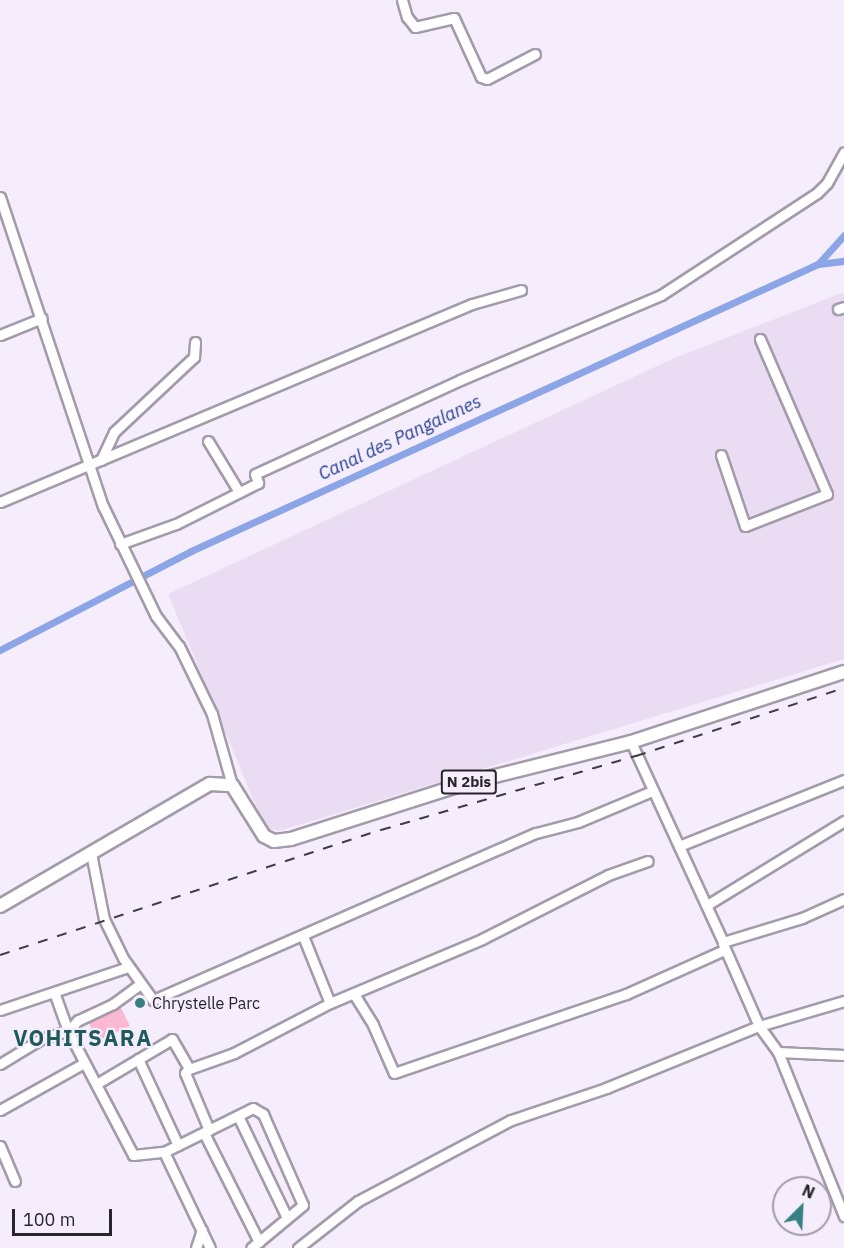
<!DOCTYPE html>
<html>
<head>
<meta charset="utf-8">
<style>
  body { margin:0 }
  #map { position:relative; width:844px; height:1248px; overflow:hidden; background:#f5ecfc; font-family:"IBM Plex Sans",sans-serif }
  div>[style] { position:absolute }
  [style*='--x'] { left:calc(var(--x)*1px); top:calc(var(--y)*1px); width:calc(var(--w)*1px); rotate:calc(var(--a)*1deg) }
  .built>* { inset:0; background:#eaddf3 }
  .green>* { inset:0; background:#fbb8d1 }
  .canal>* { height:7px; margin:-3.5px; padding:0 3.5px; transform-origin:3.5px; border-radius:3.5px; background:#8ba5e6 }
  .roads { filter:drop-shadow(2px 0 #a39baa) drop-shadow(-2px 0 #a39baa) drop-shadow(0 2px #a39baa) drop-shadow(0 -2px #a39baa) }
  .minor>* { height:9px; margin:-4.5px; padding:0 4.5px; transform-origin:4.5px; border-radius:4.5px; background:#fff }
  .major>* { height:12px; margin:-6px; padding:0 6px; transform-origin:6px; border-radius:6px; background:#fff }
  .rail>* { height:2px; margin-top:-1px; transform-origin:0; background:repeating-linear-gradient(90deg,#3f3c43 0 10px,transparent 0 20px) }
  .dots>* { width:16px; height:16px; translate:-50% -50%; box-sizing:border-box; border:3px solid #f5ecfc; border-radius:50% }
  span { translate:-50% -50%; white-space:nowrap; text-align:center; line-height:1.15; -webkit-text-stroke:4.5px #f5ecfc; paint-order:stroke }
  .shield-label span { padding:2px 4px; background:#f5ecfc; border:2px solid; border-radius:4px; -webkit-text-stroke-width:0 }
  .shield-label { font-size:15px; color:#27242a; font-weight:700 }
  .poi-label { font-size:16px; color:#27242a }
  .left { translate:0 -50%; text-align:left }
  .water-label { font-size:18px; color:#28418d; font-style:italic }
  .district-label { font-size:22px; color:#1e595c; font-weight:700; letter-spacing:1.5px }
  .north { position:absolute; left:772px; top:1176px; width:60px; height:60px; box-sizing:border-box; background:#f5ecfc; border:2px solid #a39ca8; border-radius:50%; rotate:24deg; font-size:16px; font-weight:700; line-height:24px; text-align:center; color:#27242a }
  .north::after { content:''; display:block; margin:auto; width:21px; height:27px; background:#388084; clip-path:polygon(50% 0,100% 100%,50% 72%,0 100%) }
  .scale { position:absolute; left:12px; top:1209px; width:100px; height:27px; box-sizing:border-box; border:3px solid #27242a; border-top:0; padding-left:8px; font-size:18px; line-height:21px; white-space:nowrap; color:#27242a; -webkit-text-stroke:4px #f5ecfc; paint-order:stroke }
</style>
</head>
<body>
<div id="map">
  <div class="built">
    <div style="clip-path:polygon(844px 292px,844px 659px,279px 831px,265px 828px,168px 594px,672px 359px)"></div>
  </div>
  <div class="green">
    <div style="clip-path:polygon(121px 1008px,130px 1026px,97px 1041px,89px 1023px)"></div>
  </div>
  <div class="canal">
    <div style="--x:818;--y:264;--w:39;--a:-48"></div>
    <div style="--x:0;--y:650;--w:215;--a:-27.4"></div>
    <div style="--x:191;--y:551;--w:690;--a:-24.6"></div>
    <div style="--x:818;--y:264;--w:26;--a:-7"></div>
  </div>
  <div class="roads">
    <div class="minor">
      <div style="--x:402;--y:0;--w:18;--a:74"></div>
      <div style="--x:407;--y:17;--w:13;--a:51"></div>
      <div style="--x:415;--y:27;--w:40;--a:-13"></div>
      <div style="--x:454;--y:18;--w:65;--a:65.4"></div>
      <div style="--x:481;--y:77;--w:6;--a:18"></div>
      <div style="--x:487;--y:79;--w:54;--a:-27.5"></div>
      <div style="--x:0;--y:197;--w:326;--a:71.6"></div>
      <div style="--x:103;--y:506;--w:122;--a:64.3"></div>
      <div style="--x:156;--y:616;--w:38;--a:53"></div>
      <div style="--x:179;--y:646;--w:76;--a:64.1"></div>
      <div style="--x:212;--y:714;--w:74;--a:74.3"></div>
      <div style="--x:838;--y:309;--w:6;--a:-18"></div>
      <div style="--x:0;--y:335;--w:45;--a:-22"></div>
      <div style="--x:208;--y:441;--w:60;--a:58.7"></div>
      <div style="--x:721;--y:455;--w:75;--a:71.3"></div>
      <div style="--x:745;--y:526;--w:88;--a:-21.3"></div>
      <div style="--x:827;--y:494;--w:169;--a:-113.4"></div>
      <div style="--x:101;--y:460;--w:31;--a:-65"></div>
      <div style="--x:114;--y:432;--w:110;--a:-43.2"></div>
      <div style="--x:194;--y:357;--w:15;--a:-86"></div>
      <div style="--x:0;--y:502;--w:512;--a:-22.76"></div>
      <div style="--x:472;--y:304;--w:51;--a:-15.9"></div>
      <div style="--x:120;--y:544;--w:59;--a:-19.7"></div>
      <div style="--x:176;--y:524;--w:92;--a:-26.6"></div>
      <div style="--x:258;--y:483;--w:9;--a:-108"></div>
      <div style="--x:255;--y:474;--w:226;--a:-24.6"></div>
      <div style="--x:460;--y:380;--w:218;--a:-22.9"></div>
      <div style="--x:661;--y:295;--w:186;--a:-33.2"></div>
      <div style="--x:817;--y:193;--w:14;--a:-45"></div>
      <div style="--x:827;--y:183;--w:35;--a:-61"></div>
      <div style="--x:631;--y:742;--w:220;--a:65.3"></div>
      <div style="--x:723;--y:942;--w:83;--a:-16.9"></div>
      <div style="--x:802;--y:918;--w:46;--a:-24.3"></div>
      <div style="--x:679;--y:846;--w:178;--a:-21.8"></div>
      <div style="--x:91;--y:853;--w:67;--a:78.9"></div>
      <div style="--x:104;--y:919;--w:43;--a:64"></div>
      <div style="--x:123;--y:958;--w:52;--a:54.5"></div>
      <div style="--x:153;--y:1000;--w:418;--a:-23.6"></div>
      <div style="--x:536;--y:833;--w:43;--a:-14.7"></div>
      <div style="--x:578;--y:822;--w:80;--a:-22.7"></div>
      <div style="--x:707;--y:905;--w:161;--a:-31.5"></div>
      <div style="--x:303;--y:936;--w:72;--a:68.1"></div>
      <div style="--x:723;--y:944;--w:90;--a:66.3"></div>
      <div style="--x:759;--y:1026;--w:89;--a:-16.4"></div>
      <div style="--x:139;--y:985;--w:32;--a:144"></div>
      <div style="--x:113;--y:1004;--w:38;--a:155"></div>
      <div style="--x:78;--y:1020;--w:15;--a:132"></div>
      <div style="--x:68;--y:1031;--w:140;--a:62.3"></div>
      <div style="--x:133;--y:1155;--w:31;--a:-6"></div>
      <div style="--x:164;--y:1152;--w:99;--a:-26.3"></div>
      <div style="--x:253;--y:1108;--w:12;--a:31"></div>
      <div style="--x:263;--y:1114;--w:99;--a:66.3"></div>
      <div style="--x:303;--y:1205;--w:67;--a:140.4"></div>
      <div style="--x:354;--y:994;--w:36;--a:58"></div>
      <div style="--x:373;--y:1025;--w:52;--a:66.4"></div>
      <div style="--x:394;--y:1073;--w:245;--a:-18.8"></div>
      <div style="--x:626;--y:994;--w:107;--a:-24.2"></div>
      <div style="--x:0;--y:1010;--w:135;--a:-18.6"></div>
      <div style="--x:778;--y:1052;--w:177;--a:68.1"></div>
      <div style="--x:138;--y:1059;--w:95;--a:65.1"></div>
      <div style="--x:0;--y:1064;--w:48;--a:-31.4"></div>
      <div style="--x:41;--y:1039;--w:28;--a:-17"></div>
      <div style="--x:68;--y:1031;--w:41;--a:-109.7"></div>
      <div style="--x:98;--y:1083;--w:86;--a:-30.7"></div>
      <div style="--x:172;--y:1039;--w:34;--a:60"></div>
      <div style="--x:0;--y:1110;--w:96;--a:-29.2"></div>
      <div style="--x:238;--y:1116;--w:113;--a:64.3"></div>
      <div style="--x:209;--y:1130;--w:62;--a:-112.8"></div>
      <div style="--x:185;--y:1073;--w:6;--a:-45"></div>
      <div style="--x:189;--y:1069;--w:48;--a:-19.6"></div>
      <div style="--x:234;--y:1053;--w:108;--a:-27.5"></div>
      <div style="--x:330;--y:1003;--w:165;--a:-22.8"></div>
      <div style="--x:482;--y:939;--w:141;--a:-26.9"></div>
      <div style="--x:608;--y:875;--w:42;--a:-19.3"></div>
      <div style="--x:204;--y:1133;--w:122;--a:63.2"></div>
      <div style="--x:0;--y:1146;--w:38;--a:67"></div>
      <div style="--x:164;--y:1152;--w:106;--a:64.4"></div>
      <div style="--x:196;--y:1248;--w:19;--a:-72"></div>
      <div style="--x:298;--y:1248;--w:76;--a:-38.1"></div>
      <div style="--x:358;--y:1201;--w:173;--a:-27.9"></div>
      <div style="--x:511;--y:1120;--w:100;--a:-18.6"></div>
      <div style="--x:606;--y:1088;--w:165;--a:-22.1"></div>
      <div style="--x:759;--y:1026;--w:32;--a:54"></div>
      <div style="--x:778;--y:1052;--w:66;--a:2.6"></div>
    </div>
    <div class="major">
      <div style="--x:0;--y:906;--w:243;--a:-30.2"></div>
      <div style="--x:210;--y:784;--w:22;--a:3"></div>
      <div style="--x:232;--y:785;--w:60;--a:57.9"></div>
      <div style="--x:264;--y:836;--w:11;--a:27"></div>
      <div style="--x:274;--y:841;--w:17;--a:-7"></div>
      <div style="--x:291;--y:839;--w:181;--a:-17.7"></div>
      <div style="--x:463;--y:784;--w:173;--a:-14"></div>
      <div style="--x:631;--y:742;--w:224;--a:-18.2"></div>
    </div>
  </div>
  <div class="rail">
    <div style="--x:0;--y:955;--w:401;--a:-18.2"></div>
    <div style="--x:381;--y:830;--w:266;--a:-16.2"></div>
    <div style="--x:636;--y:756;--w:219;--a:-18.1"></div>
  </div>
  <div class="dots">
    <div style="left:140px;top:1003px;background:#388084"></div>
  </div>
  <div class="shield-label">
    <span style="left:469px;top:782px">N 2bis</span>
  </div>
  <div class="poi-label">
    <span class="left" style="left:152px;top:1003px">Chrystelle Parc</span>
  </div>
  <div class="water-label">
    <span style="left:400px;top:438px;rotate:-25deg">Canal des Pangalanes</span>
  </div>
  <div class="district-label">
    <span style="left:83px;top:1038px">VOHITSARA</span>
  </div>
  <div class="north">N</div>
  <div class="scale">100 m</div>
</div>
</body>
</html>
